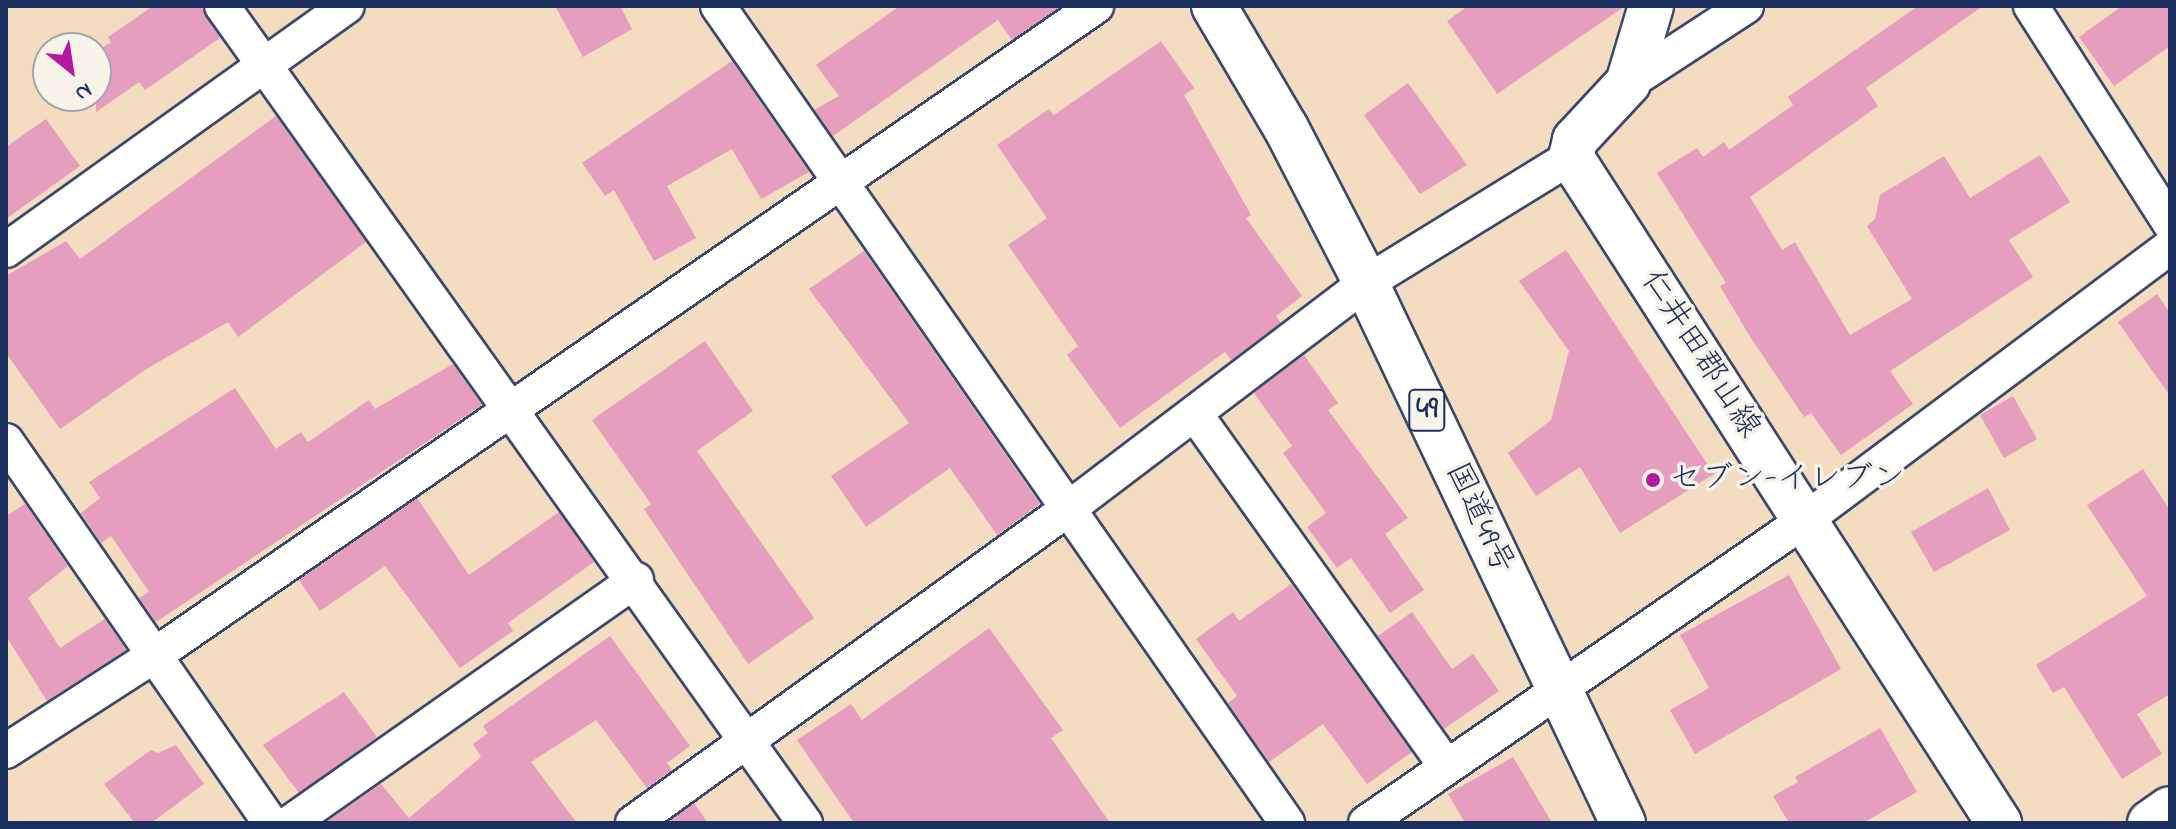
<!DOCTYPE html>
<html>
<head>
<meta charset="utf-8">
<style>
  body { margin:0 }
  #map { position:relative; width:2176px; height:829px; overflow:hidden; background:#f3dcc0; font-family:"Indie Flower","Klee One",sans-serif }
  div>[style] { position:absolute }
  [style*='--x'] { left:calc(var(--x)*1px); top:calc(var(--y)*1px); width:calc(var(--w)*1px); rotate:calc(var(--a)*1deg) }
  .building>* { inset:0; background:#e59ebd }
  .roads { filter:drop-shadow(2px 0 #3b496d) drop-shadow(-2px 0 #3b496d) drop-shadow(0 2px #3b496d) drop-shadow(0 -2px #3b496d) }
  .minor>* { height:34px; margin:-17px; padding:0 17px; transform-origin:17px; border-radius:17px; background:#fff }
  .secondary>* { height:44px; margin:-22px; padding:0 22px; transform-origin:22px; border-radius:22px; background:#fff }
  .primary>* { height:44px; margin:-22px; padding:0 22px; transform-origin:22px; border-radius:22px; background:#fff }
  .trunk>* { height:44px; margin:-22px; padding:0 22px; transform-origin:22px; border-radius:22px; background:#fff }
  .dots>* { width:22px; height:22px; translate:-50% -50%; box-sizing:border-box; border:4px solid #f7f3e8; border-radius:50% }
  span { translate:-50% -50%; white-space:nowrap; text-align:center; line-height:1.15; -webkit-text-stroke:7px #f7f3e8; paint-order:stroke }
  .shield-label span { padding:2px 6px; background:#f7f3e8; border:2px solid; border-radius:6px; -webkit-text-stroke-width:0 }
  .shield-label { font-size:30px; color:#1b2f5e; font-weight:700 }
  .street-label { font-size:32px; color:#1b2f5e }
  .poi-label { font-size:32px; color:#1b2f5e }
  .left { translate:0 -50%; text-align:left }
  .frame { position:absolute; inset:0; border:8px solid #1b2f5e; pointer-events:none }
  .north { position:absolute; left:32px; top:32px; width:80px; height:80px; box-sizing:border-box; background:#f7f3e8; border:2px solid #9fa5b1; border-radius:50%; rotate:150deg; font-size:22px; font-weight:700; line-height:32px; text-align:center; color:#1b2f5e }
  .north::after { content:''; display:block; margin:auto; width:28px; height:36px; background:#b5179e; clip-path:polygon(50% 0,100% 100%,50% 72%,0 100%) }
</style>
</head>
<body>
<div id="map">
  <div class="building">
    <div style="clip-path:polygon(153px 6px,201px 6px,220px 38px,145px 90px,139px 82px,96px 112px,96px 52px,111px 42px,108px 37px)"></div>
    <div style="clip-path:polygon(555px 6px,620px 6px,632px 29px,583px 57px)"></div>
    <div style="clip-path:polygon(900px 6px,1061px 6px,1012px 40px,998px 20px,833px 136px,814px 110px,839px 96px,816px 65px)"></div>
    <div style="clip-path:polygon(1468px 6px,1625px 6px,1497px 94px,1447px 21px)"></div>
    <div style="clip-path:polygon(1918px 6px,1983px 6px,1866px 88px,1878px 106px,1750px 197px,1782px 250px,1795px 242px,1850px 335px,1912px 299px,1867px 226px,1875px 219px,1880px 195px,1944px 156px,1970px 198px,2040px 155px,2070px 202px,2009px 240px,2033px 277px,1890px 371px,1913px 404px,1841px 455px,1811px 413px,1804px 417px,1749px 335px,1720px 286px,1726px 283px,1657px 173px,1697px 148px,1703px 157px,1724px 142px,1729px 150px,1793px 105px,1788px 97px)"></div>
    <div style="clip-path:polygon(2122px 6px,2170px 6px,2170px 46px,2114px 86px,2079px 37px)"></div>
    <div style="clip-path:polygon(1161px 41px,1194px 88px,1184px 95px,1251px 215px,1246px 218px,1302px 296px,1276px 316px,1281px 323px,1231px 360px,1225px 352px,1120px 428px,1067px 355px,1078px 346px,1008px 245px,1047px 218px,997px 145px,1049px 109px,1054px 115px)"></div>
    <div style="clip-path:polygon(732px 61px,809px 172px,761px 199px,732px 149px,667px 186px,696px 238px,654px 261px,614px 190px,605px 196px,582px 163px)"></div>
    <div style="clip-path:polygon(1408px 83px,1467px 165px,1420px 194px,1364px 115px)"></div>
    <div style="clip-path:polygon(276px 116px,366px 242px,238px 337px,228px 322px,148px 368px,60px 429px,6px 353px,6px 276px,66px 241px,80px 259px)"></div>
    <div style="clip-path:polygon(46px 119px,80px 166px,6px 219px,6px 147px)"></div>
    <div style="clip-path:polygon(1566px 250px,1714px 474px,1620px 533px,1580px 467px,1536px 496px,1508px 453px,1551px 420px,1569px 351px,1519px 281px)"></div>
    <div style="clip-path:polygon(864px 251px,1040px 504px,997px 535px,950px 468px,866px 527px,831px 476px,909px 423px,809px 289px)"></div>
    <div style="clip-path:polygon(2157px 294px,2170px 313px,2170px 396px,2118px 322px)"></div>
    <div style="clip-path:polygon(705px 341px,753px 411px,697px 451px,814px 618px,748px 664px,644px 509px,651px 504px,592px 420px)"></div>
    <div style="clip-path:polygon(1304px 355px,1338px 403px,1328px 410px,1408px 518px,1385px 534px,1424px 590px,1390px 613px,1351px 558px,1337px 568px,1307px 527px,1326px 513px,1283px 453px,1292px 446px,1254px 393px)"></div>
    <div style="clip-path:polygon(453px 364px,482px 405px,156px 622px,139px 598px,149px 592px,111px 536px,101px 543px,81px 513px,100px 498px,89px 482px,235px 388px,276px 449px,301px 432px,308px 442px,369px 400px,375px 409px)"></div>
    <div style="clip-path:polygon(2013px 396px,2037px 439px,2004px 458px,1980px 415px)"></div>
    <div style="clip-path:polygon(2143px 469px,2170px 510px,2170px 694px,2137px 714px,2162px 754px,2122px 779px,2064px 687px,2053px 693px,2036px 665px,2147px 596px,2087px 505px)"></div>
    <div style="clip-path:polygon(1988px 488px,2010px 530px,1934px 572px,1911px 532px)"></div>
    <div style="clip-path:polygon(417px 498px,469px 575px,559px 512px,594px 562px,508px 623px,513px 631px,460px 668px,385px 566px,320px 611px,299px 580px)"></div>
    <div style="clip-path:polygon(25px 504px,68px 566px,28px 598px,60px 648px,105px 619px,126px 650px,47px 701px,6px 636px,6px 516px)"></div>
    <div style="clip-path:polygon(1789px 575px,1841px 669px,1695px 754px,1670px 710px,1709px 688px,1680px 635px)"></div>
    <div style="clip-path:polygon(1291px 584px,1412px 752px,1367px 784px,1323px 724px,1269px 762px,1228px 703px,1237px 696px,1196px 639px,1233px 612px,1239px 621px)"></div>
    <div style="clip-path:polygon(1412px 612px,1452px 669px,1473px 654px,1499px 691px,1444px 729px,1378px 636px)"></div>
    <div style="clip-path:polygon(989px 628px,1063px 730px,1051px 738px,1110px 823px,854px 823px,797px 740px,851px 704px,862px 720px)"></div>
    <div style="clip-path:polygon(610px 636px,690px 746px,667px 763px,672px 770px,647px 788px,596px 720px,531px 762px,577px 823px,325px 823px,381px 784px,409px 818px,481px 757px,473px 744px,488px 733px,483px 726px)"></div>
    <div style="clip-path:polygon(344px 692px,377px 737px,299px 793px,263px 745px)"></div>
    <div style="clip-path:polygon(1880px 728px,1917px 792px,1863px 823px,1789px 823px,1773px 796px,1798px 782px,1795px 777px)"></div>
    <div style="clip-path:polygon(176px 745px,204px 784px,151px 823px,135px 823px,104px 784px,151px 750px,158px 753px)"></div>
    <div style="clip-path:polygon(1513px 757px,1552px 823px,1465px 823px,1448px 794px)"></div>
    <div style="clip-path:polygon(694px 803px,708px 823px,673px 823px,671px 820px)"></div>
  </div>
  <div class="roads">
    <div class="minor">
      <div style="--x:222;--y:6;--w:1004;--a:54.49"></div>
      <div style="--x:718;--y:6;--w:996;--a:55.14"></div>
      <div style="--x:2031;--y:6;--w:258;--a:57.4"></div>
      <div style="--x:1628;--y:83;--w:141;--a:-33.1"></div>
      <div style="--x:6;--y:250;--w:419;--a:-35.6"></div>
      <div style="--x:1195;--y:414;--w:432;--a:54.5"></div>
      <div style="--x:6;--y:441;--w:465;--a:55.3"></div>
      <div style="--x:6;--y:751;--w:174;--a:-32.8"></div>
      <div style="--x:152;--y:657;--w:1147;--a:-34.59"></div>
      <div style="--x:290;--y:823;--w:423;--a:-35.1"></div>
      <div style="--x:633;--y:823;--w:541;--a:-35.83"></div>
      <div style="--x:1072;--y:506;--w:369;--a:-37.2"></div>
      <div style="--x:1366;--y:283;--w:241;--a:-31.6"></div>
      <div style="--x:1366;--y:823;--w:533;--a:-34.61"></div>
      <div style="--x:1805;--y:520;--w:456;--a:-36.8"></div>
    </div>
    <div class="secondary">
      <div style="--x:1651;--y:6;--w:80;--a:106.6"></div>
      <div style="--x:1628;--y:83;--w:78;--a:132.9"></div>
      <div style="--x:1575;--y:140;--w:17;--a:103"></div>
      <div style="--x:1571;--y:157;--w:792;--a:57.27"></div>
    </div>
    <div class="primary">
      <div style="--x:2150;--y:823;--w:24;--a:-35"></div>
    </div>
    <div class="trunk">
      <div style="--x:1214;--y:6;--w:142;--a:59.5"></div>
      <div style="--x:1286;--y:128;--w:174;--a:62.7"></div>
      <div style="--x:1366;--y:283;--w:598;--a:64.55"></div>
    </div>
  </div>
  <div class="dots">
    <div style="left:1653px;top:480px;background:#b5179e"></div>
  </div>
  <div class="shield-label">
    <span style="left:1427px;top:410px">49</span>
  </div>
  <div class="street-label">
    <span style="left:1699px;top:355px;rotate:57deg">仁井田郡山線</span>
    <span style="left:1478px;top:519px;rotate:65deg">国道49号</span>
  </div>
  <div class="poi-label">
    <span class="left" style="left:1669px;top:480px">セブン-イレブン</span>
  </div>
  <div class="frame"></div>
  <div class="north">N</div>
</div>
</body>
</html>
